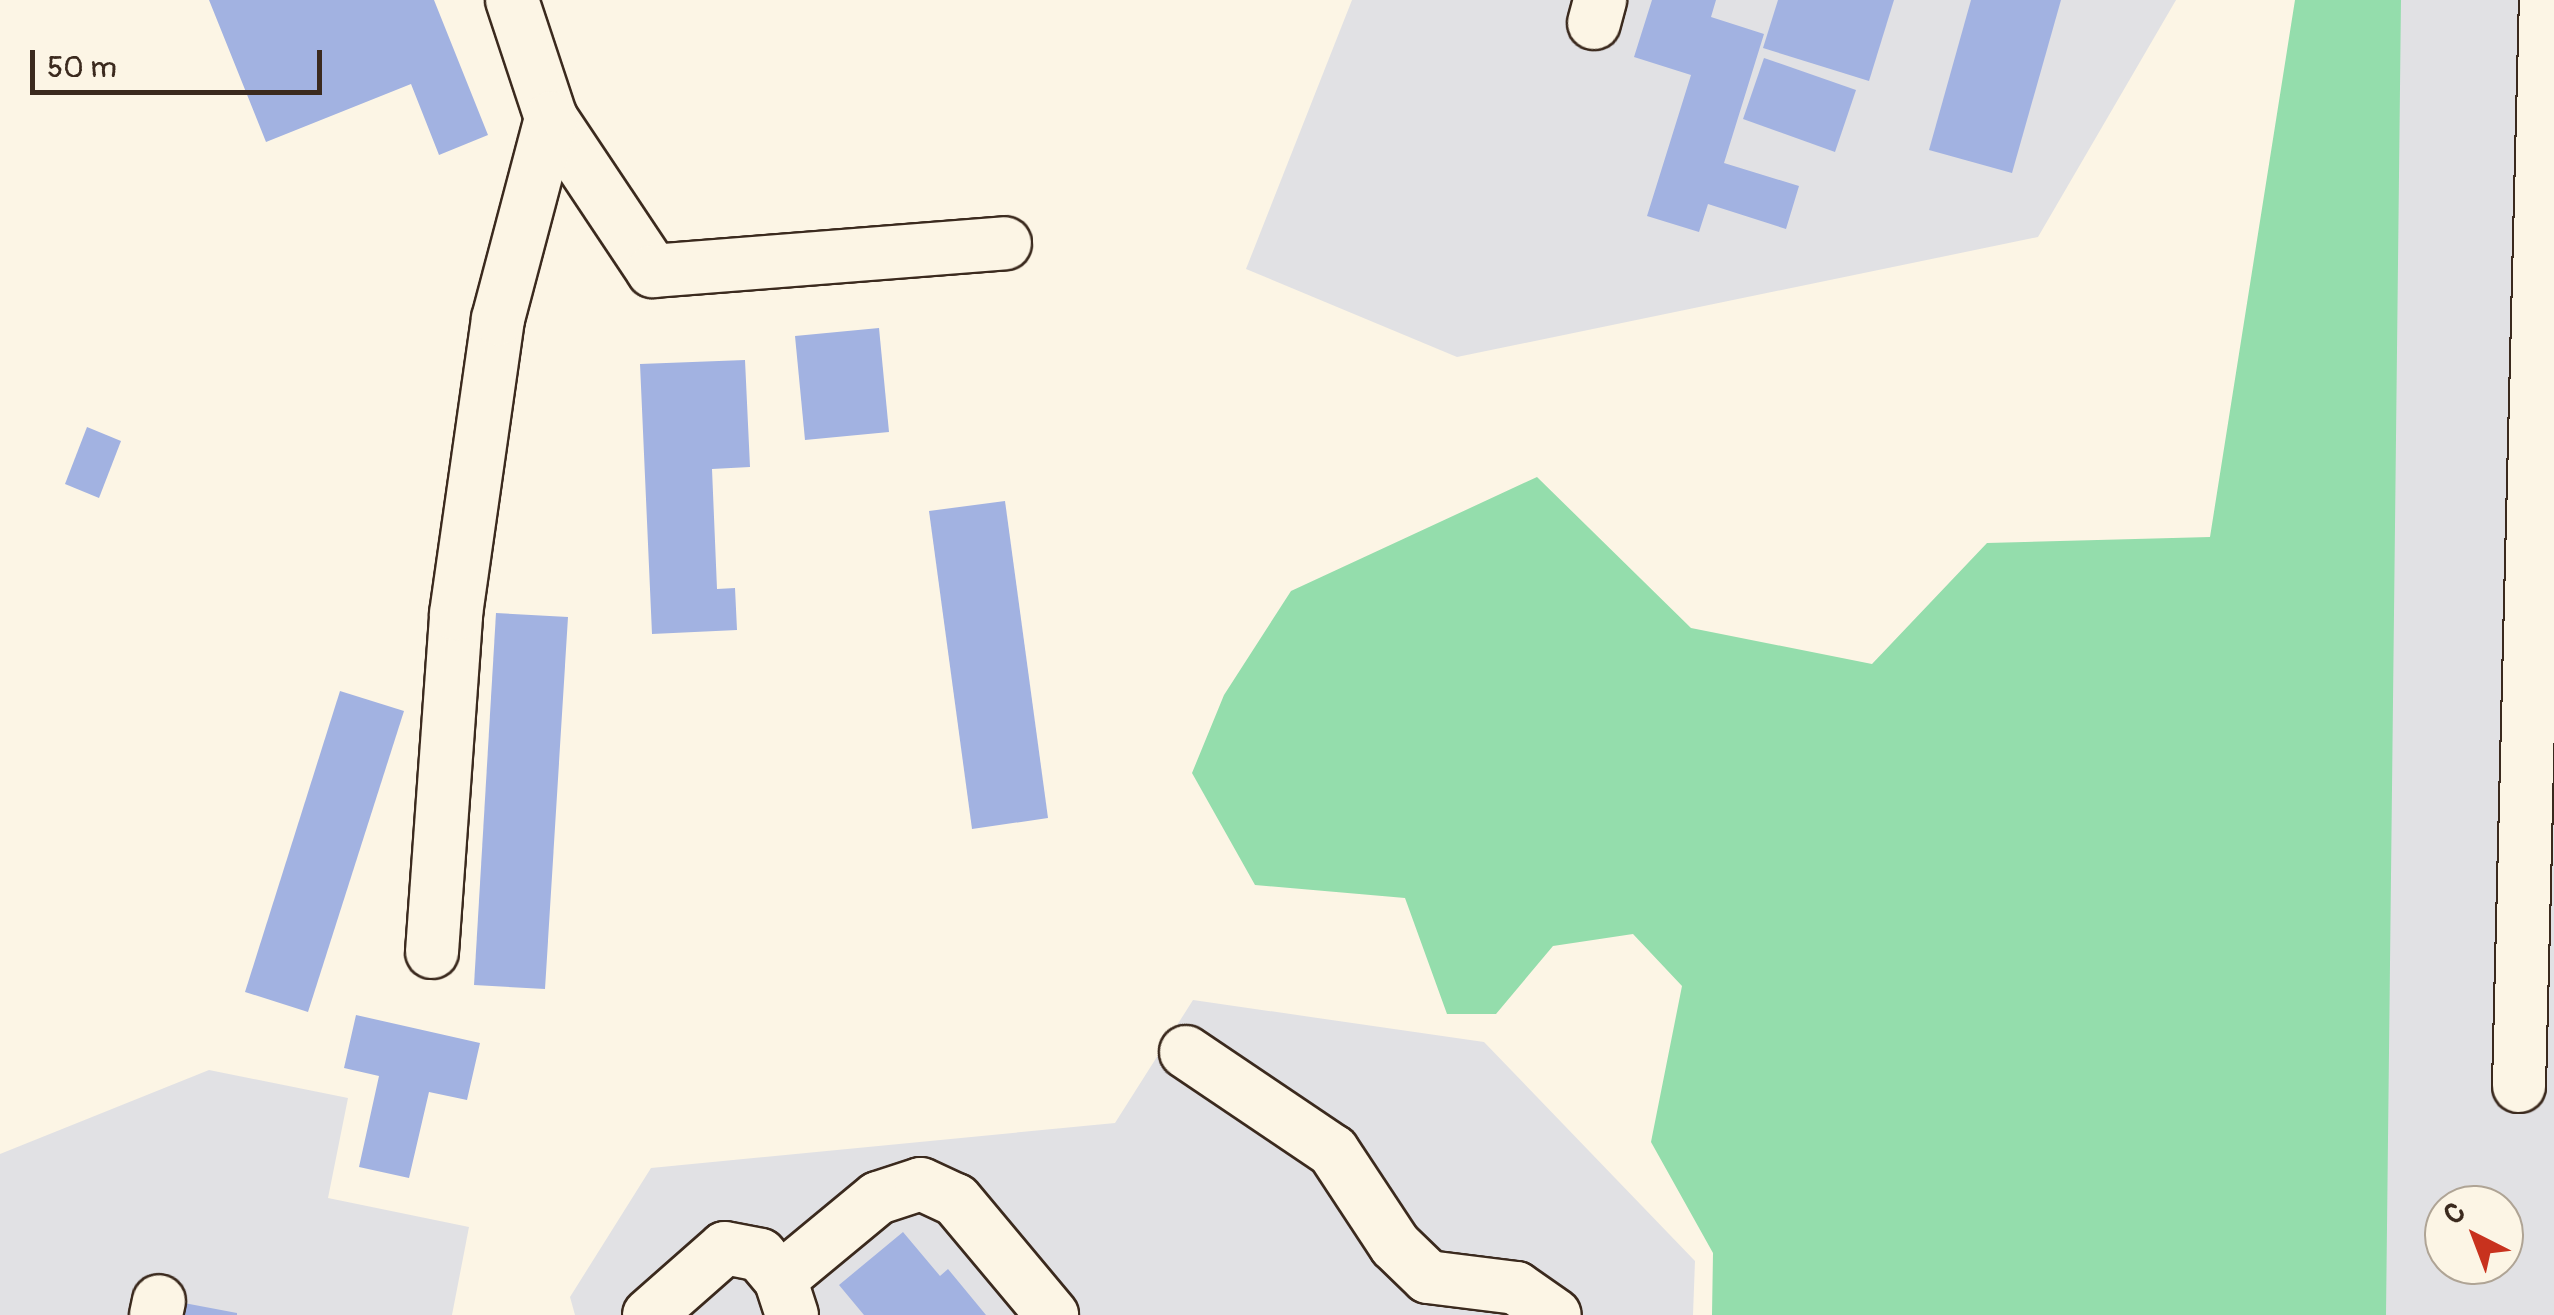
<!DOCTYPE html>
<html>
<head>
<meta charset="utf-8">
<style>
  body { margin:0 }
  #map { position:relative; width:2554px; height:1315px; overflow:hidden; background:#fcf5e5; font-family:Pangolin,sans-serif }
  div>[style] { position:absolute }
  [style*='--x'] { left:calc(var(--x)*1px); top:calc(var(--y)*1px); width:calc(var(--w)*1px); rotate:calc(var(--a)*1deg) }
  .built>* { inset:0; background:#e1e1e4 }
  .green>* { inset:0; background:#94ddac }
  .building>* { inset:0; background:#a2b2e1 }
  .roads { filter:drop-shadow(2px 0 #3b2a1e) drop-shadow(-2px 0 #3b2a1e) drop-shadow(0 2px #3b2a1e) drop-shadow(0 -2px #3b2a1e) }
  .minor>* { height:52px; margin:-26px; padding:0 26px; transform-origin:26px; border-radius:26px; background:#fcf5e5 }
  span { translate:-50% -50%; white-space:nowrap; text-align:center; line-height:1.15; -webkit-text-stroke:9px #fcf5e5; paint-order:stroke }
  .north { position:absolute; left:2424px; top:1185px; width:100px; height:100px; box-sizing:border-box; background:#fcf5e5; border:2px solid #afa495; border-radius:50%; rotate:318deg; font-size:28px; font-weight:700; line-height:40px; text-align:center; color:#3b2a1e }
  .north::after { content:''; display:block; margin:auto; width:35px; height:45px; background:#c8321e; clip-path:polygon(50% 0,100% 100%,50% 72%,0 100%) }
  .scale { position:absolute; left:30px; top:50px; width:292px; height:45px; box-sizing:border-box; border:5px solid #3b2a1e; border-top:0; padding-left:12px; font-size:30px; line-height:35px; white-space:nowrap; color:#3b2a1e; -webkit-text-stroke:8px #fcf5e5; paint-order:stroke }
</style>
</head>
<body>
<div id="map">
  <div class="built">
    <div style="clip-path:polygon(1352px 0,2176px 0,2038px 237px,1457px 357px,1246px 269px)"></div>
    <div style="clip-path:polygon(evenodd,2300px 0,2554px 0,2554px 1315px,2385px 1315px,2300px 0,2444px 1205px,2504px 1205px,2504px 1265px,2444px 1265px,2444px 1205px)"></div>
    <div style="clip-path:polygon(1193px 1000px,1484px 1042px,1695px 1261px,1693px 1315px,575px 1315px,570px 1297px,651px 1168px,1115px 1123px)"></div>
    <div style="clip-path:polygon(209px 1070px,348px 1098px,328px 1198px,469px 1227px,452px 1315px,0 1315px,0 1154px)"></div>
  </div>
  <div class="green">
    <div style="clip-path:polygon(2295px 0,2401px 0,2386px 1315px,1712px 1315px,1713px 1253px,1651px 1142px,1682px 986px,1633px 934px,1553px 946px,1496px 1014px,1447px 1014px,1405px 898px,1255px 885px,1192px 773px,1224px 695px,1291px 591px,1537px 477px,1691px 628px,1872px 664px,1987px 543px,2210px 537px)"></div>
  </div>
  <div class="building">
    <div style="clip-path:polygon(209px 0,434px 0,488px 135px,439px 155px,411px 84px,266px 142px)"></div>
    <div style="clip-path:polygon(1652px 0,1716px 0,1711px 17px,1764px 34px,1724px 163px,1799px 186px,1786px 229px,1708px 204px,1699px 232px,1647px 216px,1691px 75px,1634px 57px)"></div>
    <div style="clip-path:polygon(1778px 0,1894px 0,1869px 81px,1763px 48px)"></div>
    <div style="clip-path:polygon(1971px 0,2061px 0,2012px 173px,1929px 150px)"></div>
    <div style="clip-path:polygon(1764px 58px,1856px 90px,1835px 152px,1743px 119px)"></div>
    <div style="clip-path:polygon(879px 328px,889px 432px,805px 440px,795px 336px)"></div>
    <div style="clip-path:polygon(745px 360px,750px 467px,712px 469px,717px 589px,735px 588px,737px 630px,652px 634px,640px 364px)"></div>
    <div style="clip-path:polygon(87px 427px,121px 441px,99px 498px,65px 484px)"></div>
    <div style="clip-path:polygon(1005px 501px,1048px 818px,972px 829px,929px 511px)"></div>
    <div style="clip-path:polygon(496px 613px,568px 617px,545px 989px,474px 985px)"></div>
    <div style="clip-path:polygon(340px 691px,404px 711px,308px 1012px,245px 992px)"></div>
    <div style="clip-path:polygon(356px 1015px,480px 1043px,467px 1100px,429px 1092px,409px 1178px,359px 1167px,379px 1076px,344px 1068px)"></div>
    <div style="clip-path:polygon(903px 1232px,940px 1276px,948px 1269px,986px 1315px,864px 1315px,839px 1285px)"></div>
    <div style="clip-path:polygon(184px 1303px,237px 1313px,237px 1315px,182px 1315px)"></div>
  </div>
  <div class="roads">
    <div class="minor">
      <div style="--x:512;--y:0;--w:124;--a:71.7"></div>
      <div style="--x:551;--y:118;--w:184;--a:56.3"></div>
      <div style="--x:653;--y:271;--w:353;--a:-4.5"></div>
      <div style="--x:1594;--y:23;--w:24;--a:-75"></div>
      <div style="--x:432;--y:952;--w:339;--a:-85.9"></div>
      <div style="--x:456;--y:614;--w:298;--a:-81.9"></div>
      <div style="--x:498;--y:319;--w:208;--a:-75.2"></div>
      <div style="--x:1186;--y:1052;--w:177;--a:34"></div>
      <div style="--x:1333;--y:1151;--w:113;--a:56.6"></div>
      <div style="--x:1395;--y:1245;--w:46;--a:44.1"></div>
      <div style="--x:1428;--y:1277;--w:89;--a:7.1"></div>
      <div style="--x:1516;--y:1288;--w:47;--a:34.7"></div>
      <div style="--x:2519;--y:1086;--w:1086;--a:-88.58"></div>
      <div style="--x:156;--y:1315;--w:14;--a:-78"></div>
      <div style="--x:649;--y:1315;--w:101;--a:-41.4"></div>
      <div style="--x:725;--y:1248;--w:36;--a:11"></div>
      <div style="--x:760;--y:1255;--w:31;--a:50"></div>
      <div style="--x:792;--y:1315;--w:38;--a:-108"></div>
      <div style="--x:780;--y:1279;--w:127;--a:-39.6"></div>
      <div style="--x:878;--y:1198;--w:45;--a:-18"></div>
      <div style="--x:921;--y:1184;--w:38;--a:25"></div>
      <div style="--x:956;--y:1200;--w:150;--a:50.1"></div>
    </div>
  </div>
  <div class="north">С</div>
  <div class="scale">50 m</div>
</div>
</body>
</html>
